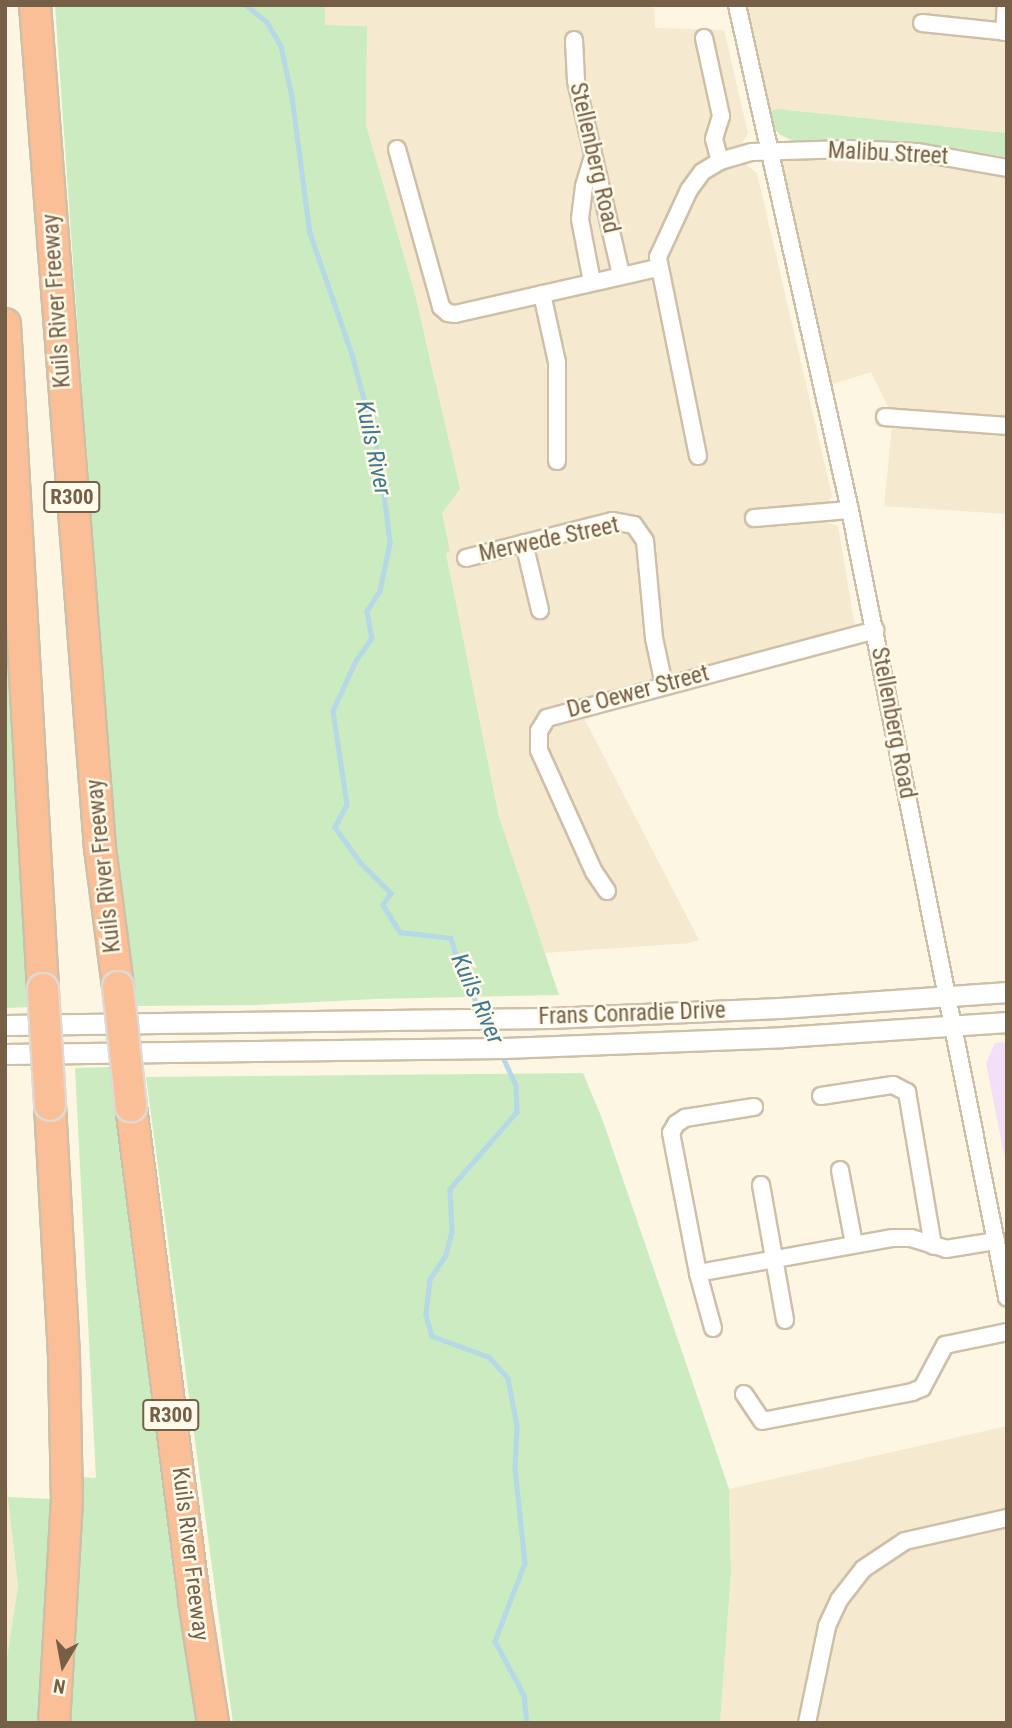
<!DOCTYPE html>
<html>
<head>
<meta charset="utf-8">
<style>
  body { margin:0 }
  #map { position:relative; width:1012px; height:1728px; overflow:hidden; background:#fdf6e2; font-family:"Roboto Condensed",sans-serif }
  div>[style] { position:absolute }
  [style*='--x'] { left:calc(var(--x)*1px); top:calc(var(--y)*1px); width:calc(var(--w)*1px); rotate:calc(var(--a)*1deg) }
  .residential>* { inset:0; background:#f5e9d0 }
  .education>* { inset:0; background:#f3dff9 }
  .green>* { inset:0; background:#cbebc0 }
  .stream>* { height:4.5px; margin:-2.25px; padding:0 2.25px; transform-origin:2.25px; border-radius:2.25px; background:#b6d8e7 }
  .roads { filter:drop-shadow(2px 0 #cebfa8) drop-shadow(-2px 0 #cebfa8) drop-shadow(0 2px #cebfa8) drop-shadow(0 -2px #cebfa8) }
  .minor>* { height:16px; margin:-8px; padding:0 8px; transform-origin:8px; border-radius:8px; background:#fff }
  .tertiary>* { height:19px; margin:-9.5px; padding:0 9.5px; transform-origin:9.5px; border-radius:9.5px; background:#fff }
  .motorway>* { height:30px; margin:-15px; padding:0 15px; transform-origin:15px; border-radius:15px; background:#fabf96 }
  .bridges { filter:drop-shadow(2px 0 #ded9d3) drop-shadow(-2px 0 #ded9d3) drop-shadow(0 2px #ded9d3) drop-shadow(0 -2px #ded9d3) }
  .motorway-bridge>* { height:30px; margin:-15px; padding:0 15px; transform-origin:15px; border-radius:15px; background:#fabf96 }
  span { translate:-50% -50%; white-space:nowrap; text-align:center; line-height:1.15; -webkit-text-stroke:5px #fffae9; paint-order:stroke }
  .shield-label span { padding:2px 5px; background:#fffae9; border:2px solid; border-radius:5px; -webkit-text-stroke-width:0 }
  .shield-label { font-size:21px; color:#755f47; font-weight:700 }
  .street-label { font-size:23px; color:#755f47 }
  .water-label { font-size:24px; color:#437891; font-style:italic }
  .frame { position:absolute; inset:0; border:7px solid #755f47; pointer-events:none }
  .north { position:absolute; left:28px; top:1630px; width:70px; height:70px; -webkit-text-stroke:5px #fffae9; paint-order:stroke; rotate:190deg; font-size:19px; font-weight:700; line-height:28px; text-align:center; color:#755f47 }
  .north::after { content:''; display:block; margin:auto; width:24px; height:32px; background:#755f47; clip-path:polygon(50% 0,100% 100%,50% 72%,0 100%) }
</style>
</head>
<body>
<div id="map">
  <div class="residential">
    <div style="clip-path:polygon(325px 5px,654px 5px,655px 28px,724px 30px,748px 133px,741px 146px,733px 148px,736px 164px,744px 163px,757px 173px,832px 496px,828px 502px,823px 502px,824px 521px,838px 526px,856px 633px,582px 707px,585px 720px,699px 940px,690px 943px,544px 953px,499px 817px,446px 552px,450px 551px,442px 513px,435px 378px,415px 294px,366px 125px,367px 26px,325px 25px)"></div>
    <div style="clip-path:polygon(738px 5px,1007px 5px,1007px 133px,778px 109px,760px 112px)"></div>
    <div style="clip-path:polygon(849px 149px,1007px 167px,1007px 514px,884px 506px,893px 417px,871px 372px,823px 387px,769px 151px)"></div>
    <div style="clip-path:polygon(1007px 1426px,1007px 1723px,720px 1723px,731px 1573px,729px 1489px)"></div>
    <div style="clip-path:polygon(5px 1465px,18px 1586px,5px 1671px)"></div>
  </div>
  <div class="education">
    <div style="clip-path:polygon(1007px 1042px,1007px 1170px,986px 1063px,995px 1043px)"></div>
  </div>
  <div class="green">
    <div style="clip-path:polygon(55px 5px,325px 5px,325px 25px,367px 26px,366px 125px,415px 294px,460px 489px,442px 513px,450px 551px,446px 553px,499px 817px,559px 995px,375px 999px,255px 1005px,136px 1006px,112px 816px)"></div>
    <div style="clip-path:polygon(778px 109px,1007px 133px,1007px 157px,912px 141px,792px 140px,780px 135px,773px 127px,768px 111px)"></div>
    <div style="clip-path:polygon(5px 595px,23px 839px,30px 1007px,5px 1008px)"></div>
    <div style="clip-path:polygon(114px 1067px,146px 1354px,155px 1363px,199px 1723px,63px 1723px,76px 1477px,96px 1478px,75px 1068px)"></div>
    <div style="clip-path:polygon(583px 1073px,603px 1121px,729px 1489px,731px 1573px,720px 1723px,233px 1723px,146px 1077px)"></div>
    <div style="clip-path:polygon(8px 1497px,51px 1499px,52px 1532px,40px 1723px,5px 1723px,5px 1671px,18px 1586px)"></div>
  </div>
  <div class="stream">
    <div style="--x:246;--y:5;--w:27;--a:39"></div>
    <div style="--x:267;--y:22;--w:28;--a:60"></div>
    <div style="--x:281;--y:46;--w:52;--a:77.8"></div>
    <div style="--x:292;--y:97;--w:137;--a:82.5"></div>
    <div style="--x:310;--y:233;--w:128;--a:70.9"></div>
    <div style="--x:352;--y:354;--w:55;--a:75.2"></div>
    <div style="--x:366;--y:407;--w:56;--a:75.5"></div>
    <div style="--x:380;--y:461;--w:83;--a:83"></div>
    <div style="--x:390;--y:543;--w:49;--a:101.8"></div>
    <div style="--x:380;--y:591;--w:24;--a:123"></div>
    <div style="--x:367;--y:611;--w:27;--a:80"></div>
    <div style="--x:372;--y:638;--w:28;--a:125"></div>
    <div style="--x:356;--y:661;--w:55;--a:114.7"></div>
    <div style="--x:333;--y:711;--w:95;--a:81.5"></div>
    <div style="--x:347;--y:805;--w:25;--a:119"></div>
    <div style="--x:335;--y:827;--w:43;--a:54.5"></div>
    <div style="--x:360;--y:862;--w:44;--a:45"></div>
    <div style="--x:391;--y:893;--w:14;--a:124"></div>
    <div style="--x:383;--y:905;--w:32;--a:58"></div>
    <div style="--x:400;--y:932;--w:51;--a:6.7"></div>
    <div style="--x:451;--y:938;--w:32;--a:74"></div>
    <div style="--x:460;--y:969;--w:50;--a:63.9"></div>
    <div style="--x:487;--y:1025;--w:19;--a:62"></div>
    <div style="--x:501;--y:1053;--w:35;--a:65"></div>
    <div style="--x:516;--y:1085;--w:27;--a:88"></div>
    <div style="--x:517;--y:1112;--w:102;--a:131"></div>
    <div style="--x:450;--y:1189;--w:43;--a:87.3"></div>
    <div style="--x:452;--y:1232;--w:24;--a:105"></div>
    <div style="--x:446;--y:1255;--w:30;--a:123"></div>
    <div style="--x:430;--y:1280;--w:35;--a:97"></div>
    <div style="--x:426;--y:1315;--w:22;--a:74"></div>
    <div style="--x:432;--y:1336;--w:61;--a:20.2"></div>
    <div style="--x:489;--y:1357;--w:28;--a:48"></div>
    <div style="--x:508;--y:1378;--w:49;--a:79.4"></div>
    <div style="--x:517;--y:1426;--w:42;--a:92.7"></div>
    <div style="--x:515;--y:1468;--w:96;--a:84"></div>
    <div style="--x:525;--y:1563;--w:84;--a:111"></div>
    <div style="--x:495;--y:1641;--w:61;--a:61.8"></div>
    <div style="--x:524;--y:1695;--w:28;--a:84"></div>
  </div>
  <div class="roads">
    <div class="minor">
      <div style="--x:737;--y:5;--w:517;--a:77.39"></div>
      <div style="--x:850;--y:510;--w:803;--a:78.72"></div>
      <div style="--x:922;--y:23;--w:85;--a:6"></div>
      <div style="--x:1004;--y:32;--w:27;--a:-86"></div>
      <div style="--x:704;--y:38;--w:80;--a:77.7"></div>
      <div style="--x:721;--y:116;--w:24;--a:107"></div>
      <div style="--x:714;--y:139;--w:23;--a:75"></div>
      <div style="--x:574;--y:40;--w:41;--a:87.2"></div>
      <div style="--x:576;--y:81;--w:199;--a:76.9"></div>
      <div style="--x:397;--y:149;--w:164;--a:74.4"></div>
      <div style="--x:441;--y:307;--w:9;--a:41"></div>
      <div style="--x:448;--y:313;--w:7;--a:8"></div>
      <div style="--x:455;--y:314;--w:208;--a:-12.8"></div>
      <div style="--x:592;--y:282;--w:64;--a:-100.8"></div>
      <div style="--x:580;--y:219;--w:33;--a:-83"></div>
      <div style="--x:584;--y:186;--w:31;--a:-73"></div>
      <div style="--x:542;--y:294;--w:70;--a:77.6"></div>
      <div style="--x:557;--y:362;--w:99;--a:90"></div>
      <div style="--x:885;--y:417;--w:122;--a:4.2"></div>
      <div style="--x:698;--y:456;--w:203;--a:-101.4"></div>
      <div style="--x:658;--y:257;--w:74;--a:-65.2"></div>
      <div style="--x:689;--y:190;--w:22;--a:-54"></div>
      <div style="--x:702;--y:172;--w:21;--a:-31"></div>
      <div style="--x:720;--y:161;--w:33;--a:-16"></div>
      <div style="--x:752;--y:152;--w:97;--a:-1.8"></div>
      <div style="--x:849;--y:149;--w:68;--a:2.5"></div>
      <div style="--x:917;--y:152;--w:91;--a:10.1"></div>
      <div style="--x:754;--y:518;--w:96;--a:-4.8"></div>
      <div style="--x:524;--y:543;--w:69;--a:76.6"></div>
      <div style="--x:466;--y:558;--w:151;--a:-14.2"></div>
      <div style="--x:612;--y:521;--w:22;--a:10"></div>
      <div style="--x:634;--y:525;--w:19;--a:55"></div>
      <div style="--x:645;--y:541;--w:97;--a:84.7"></div>
      <div style="--x:654;--y:638;--w:48;--a:78"></div>
      <div style="--x:607;--y:891;--w:23;--a:-124"></div>
      <div style="--x:594;--y:872;--w:134;--a:-114.3"></div>
      <div style="--x:539;--y:750;--w:19;--a:-90"></div>
      <div style="--x:539;--y:731;--w:15;--a:-58"></div>
      <div style="--x:547;--y:718;--w:340;--a:-15"></div>
      <div style="--x:821;--y:1096;--w:73;--a:-8.7"></div>
      <div style="--x:893;--y:1085;--w:16;--a:27"></div>
      <div style="--x:907;--y:1092;--w:156;--a:80.4"></div>
      <div style="--x:840;--y:1170;--w:75;--a:79.3"></div>
      <div style="--x:761;--y:1185;--w:137;--a:79.9"></div>
      <div style="--x:698;--y:1273;--w:198;--a:-10.2"></div>
      <div style="--x:893;--y:1238;--w:18;--a:0"></div>
      <div style="--x:911;--y:1238;--w:37;--a:17"></div>
      <div style="--x:946;--y:1249;--w:51;--a:-9.1"></div>
      <div style="--x:713;--y:1328;--w:57;--a:-105.3"></div>
      <div style="--x:698;--y:1273;--w:143;--a:-100.9"></div>
      <div style="--x:671;--y:1133;--w:10;--a:-61"></div>
      <div style="--x:676;--y:1124;--w:11;--a:-34"></div>
      <div style="--x:685;--y:1118;--w:70;--a:-9.1"></div>
      <div style="--x:744;--y:1394;--w:32;--a:56"></div>
      <div style="--x:762;--y:1421;--w:153;--a:-10.9"></div>
      <div style="--x:912;--y:1392;--w:11;--a:-22"></div>
      <div style="--x:922;--y:1388;--w:49;--a:-61.9"></div>
      <div style="--x:945;--y:1345;--w:63;--a:-11.8"></div>
      <div style="--x:807;--y:1723;--w:99;--a:-78.3"></div>
      <div style="--x:827;--y:1626;--w:29;--a:-65"></div>
      <div style="--x:839;--y:1600;--w:39;--a:-52"></div>
      <div style="--x:863;--y:1569;--w:50;--a:-33.7"></div>
      <div style="--x:905;--y:1541;--w:105;--a:-12.7"></div>
    </div>
    <div class="tertiary">
      <div style="--x:5;--y:1025;--w:545;--a:-0.74"></div>
      <div style="--x:550;--y:1018;--w:230;--a:-2.5"></div>
      <div style="--x:780;--y:1008;--w:228;--a:-4"></div>
      <div style="--x:5;--y:1054;--w:498;--a:-0.7"></div>
      <div style="--x:503;--y:1048;--w:280;--a:-2.2"></div>
      <div style="--x:783;--y:1037;--w:225;--a:-3.8"></div>
    </div>
    <div class="motorway">
      <div style="--x:35;--y:5;--w:846;--a:85.59"></div>
      <div style="--x:100;--y:848;--w:140;--a:82.6"></div>
      <div style="--x:5;--y:324;--w:666;--a:86.73"></div>
      <div style="--x:50;--y:1105;--w:254;--a:86.8"></div>
      <div style="--x:64;--y:1359;--w:140;--a:88.8"></div>
      <div style="--x:67;--y:1499;--w:224;--a:93.3"></div>
      <div style="--x:131;--y:1106;--w:498;--a:82.7"></div>
      <div style="--x:194;--y:1600;--w:124;--a:81.2"></div>
    </div>
  </div>
  <div class="bridges">
    <div class="motorway-bridge">
      <div style="--x:118;--y:987;--w:120;--a:83.8"></div>
      <div style="--x:43;--y:989;--w:116;--a:86.5"></div>
    </div>
  </div>
  <div class="shield-label">
    <span style="left:72px;top:497px">R300</span>
    <span style="left:171px;top:1415px">R300</span>
  </div>
  <div class="street-label">
    <span style="left:888px;top:154px;rotate:3deg">Malibu Street</span>
    <span style="left:594px;top:158px;rotate:77deg">Stellenberg Road</span>
    <span style="left:57px;top:301px;rotate:-94deg">Kuils River Freeway</span>
    <span style="left:549px;top:540px;rotate:-12deg">Merwede Street</span>
    <span style="left:638px;top:692px;rotate:-15deg">De Oewer Street</span>
    <span style="left:893px;top:723px;rotate:79deg">Stellenberg Road</span>
    <span style="left:104px;top:866px;rotate:-96deg">Kuils River Freeway</span>
    <span style="left:632px;top:1014px;rotate:-2deg">Frans Conradie Drive</span>
    <span style="left:190px;top:1554px;rotate:83deg">Kuils River Freeway</span>
  </div>
  <div class="water-label">
    <span style="left:373px;top:448px;rotate:78deg">Kuils River</span>
    <span style="left:477px;top:999px;rotate:66deg">Kuils River</span>
  </div>
  <div class="frame"></div>
  <div class="north">N</div>
</div>
</body>
</html>
